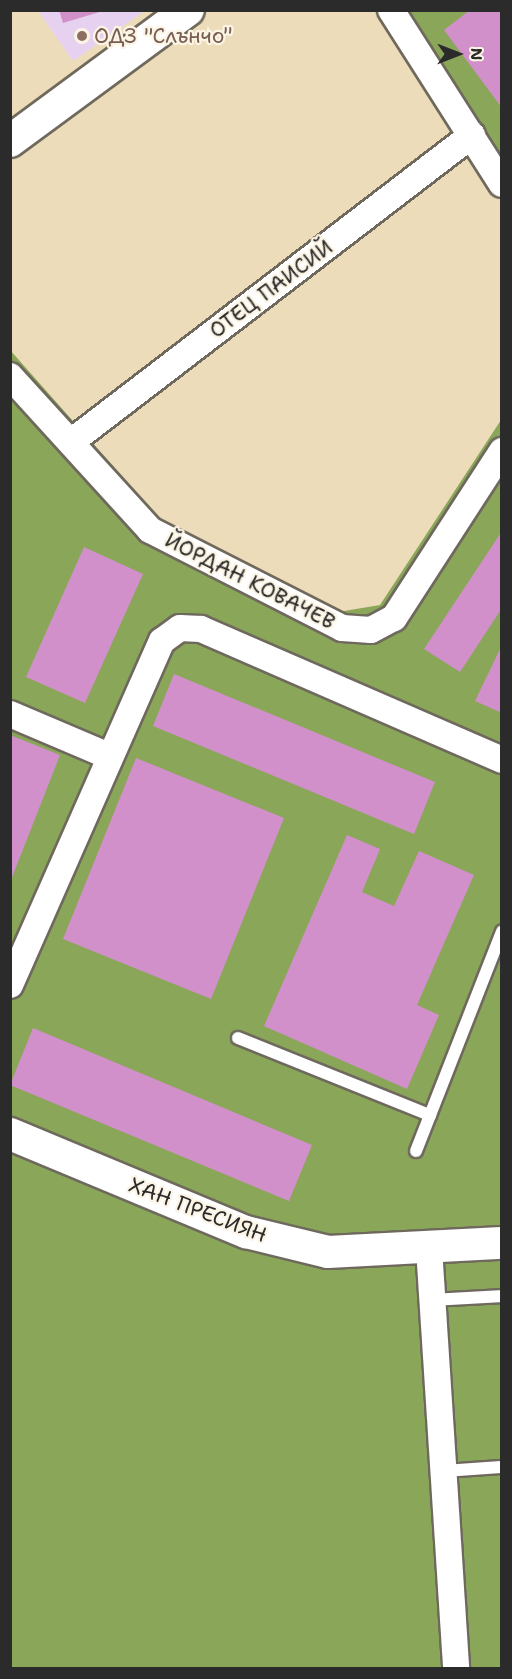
<!DOCTYPE html>
<html>
<head>
<meta charset="utf-8">
<style>
  body { margin:0 }
  #map { position:relative; width:512px; height:1679px; overflow:hidden; background:#eddcb9; font-family:"Shantell Sans",sans-serif }
  div>[style] { position:absolute }
  [style*='--x'] { left:calc(var(--x)*1px); top:calc(var(--y)*1px); width:calc(var(--w)*1px); rotate:calc(var(--a)*1deg) }
  .built>* { inset:0; background:#e6d2f0 }
  .forest>* { inset:0; background:#8aa659 }
  .building>* { inset:0; background:#d190c9 }
  .roads { filter:drop-shadow(2px 0 #6f695d) drop-shadow(-2px 0 #6f695d) drop-shadow(0 2px #6f695d) drop-shadow(0 -2px #6f695d) }
  .service>* { height:12px; margin:-6px; padding:0 6px; transform-origin:6px; border-radius:6px; background:#fff }
  .minor>* { height:26px; margin:-13px; padding:0 13px; transform-origin:13px; border-radius:13px; background:#fff }
  .tertiary>* { height:32px; margin:-16px; padding:0 16px; transform-origin:16px; border-radius:16px; background:#fff }
  .dots>* { width:16px; height:16px; translate:-50% -50%; box-sizing:border-box; border:3px solid #fcf5e5; border-radius:50% }
  span { translate:-50% -50%; white-space:nowrap; text-align:center; line-height:1.15; -webkit-text-stroke:4.5px #fcf5e5; paint-order:stroke }
  .education-label { font-size:21px; color:#785e54 }
  .left { translate:0 -50%; text-align:left }
  .street-label { font-size:21px; color:#2b2b2b }
  .frame { position:absolute; inset:0; border:12px solid #2b2b2b; pointer-events:none }
  .north { position:absolute; left:428px; top:24px; width:60px; height:60px; -webkit-text-stroke:4px #fcf5e5; paint-order:stroke; rotate:90deg; font-size:16px; font-weight:700; line-height:24px; text-align:center; color:#2b2b2b }
  .north::after { content:''; display:block; margin:auto; width:21px; height:27px; background:#2b2b2b; clip-path:polygon(50% 0,100% 100%,50% 72%,0 100%) }
</style>
</head>
<body>
<div id="map">
  <div class="built">
    <div style="clip-path:polygon(146px 10px,73px 61px,38px 11px)"></div>
  </div>
  <div class="forest">
    <div style="clip-path:polygon(408px 11px,501px 11px,501px 192px)"></div>
    <div style="clip-path:polygon(10px 350px,160px 519px,338px 612px,380px 605px,501px 420px,501px 1668px,11px 1668px)"></div>
  </div>
  <div class="building">
    <div style="clip-path:polygon(59px 10px,103px 10px,103px 11px,63px 23px)"></div>
    <div style="clip-path:polygon(470px 10px,502px 10px,502px 108px,444px 30px)"></div>
    <div style="clip-path:polygon(502px 531px,502px 608px,460px 672px,424px 649px)"></div>
    <div style="clip-path:polygon(84px 547px,143px 574px,85px 703px,26px 677px)"></div>
    <div style="clip-path:polygon(502px 645px,502px 713px,475px 701px)"></div>
    <div style="clip-path:polygon(174px 674px,435px 782px,414px 834px,153px 726px)"></div>
    <div style="clip-path:polygon(10px 735px,60px 755px,11px 880px,10px 880px)"></div>
    <div style="clip-path:polygon(136px 758px,284px 818px,211px 999px,63px 939px)"></div>
    <div style="clip-path:polygon(347px 835px,380px 849px,362px 892px,394px 906px,419px 851px,474px 875px,417px 1005px,439px 1015px,407px 1089px,264px 1026px)"></div>
    <div style="clip-path:polygon(33px 1028px,312px 1145px,289px 1201px,10px 1085px)"></div>
  </div>
  <div class="roads">
    <div class="service">
      <div style="--x:238;--y:1038;--w:207;--a:21.9"></div>
      <div style="--x:416;--y:1151;--w:236;--a:-68.6"></div>
      <div style="--x:433;--y:1300;--w:69;--a:-3.3"></div>
      <div style="--x:443;--y:1471;--w:59;--a:-3.9"></div>
    </div>
    <div class="minor">
      <div style="--x:391;--y:10;--w:206;--a:57.5"></div>
      <div style="--x:10;--y:376;--w:208;--a:47.7"></div>
      <div style="--x:150;--y:530;--w:216;--a:27"></div>
      <div style="--x:342;--y:628;--w:29;--a:4"></div>
      <div style="--x:371;--y:630;--w:26;--a:-28"></div>
      <div style="--x:394;--y:618;--w:199;--a:-57.1"></div>
      <div style="--x:71;--y:442;--w:505;--a:-37.44"></div>
      <div style="--x:10;--y:714;--w:108;--a:23"></div>
      <div style="--x:10;--y:985;--w:376;--a:-66.2"></div>
      <div style="--x:162;--y:641;--w:22;--a:-36"></div>
      <div style="--x:180;--y:628;--w:21;--a:3"></div>
      <div style="--x:201;--y:629;--w:328;--a:23.5"></div>
      <div style="--x:429;--y:1248;--w:421;--a:86.3"></div>
    </div>
    <div class="tertiary">
      <div style="--x:10;--y:141;--w:221;--a:-36.4"></div>
      <div style="--x:10;--y:1134;--w:256;--a:22.6"></div>
      <div style="--x:246;--y:1232;--w:84;--a:13.7"></div>
      <div style="--x:328;--y:1252;--w:174;--a:-3"></div>
    </div>
  </div>
  <div class="dots">
    <div style="left:82px;top:36px;background:#8d6e63"></div>
  </div>
  <div class="education-label">
    <span class="left" style="left:94px;top:36px">ОДЗ "Слънчо"</span>
  </div>
  <div class="street-label">
    <span style="left:271px;top:289px;rotate:-37deg">ОТЕЦ ПАИСИЙ</span>
    <span style="left:250px;top:581px;rotate:27deg">ЙОРДАН КОВАЧЕВ</span>
    <span style="left:198px;top:1210px;rotate:21deg">ХАН ПРЕСИЯН</span>
  </div>
  <div class="frame"></div>
  <div class="north">N</div>
</div>
</body>
</html>
